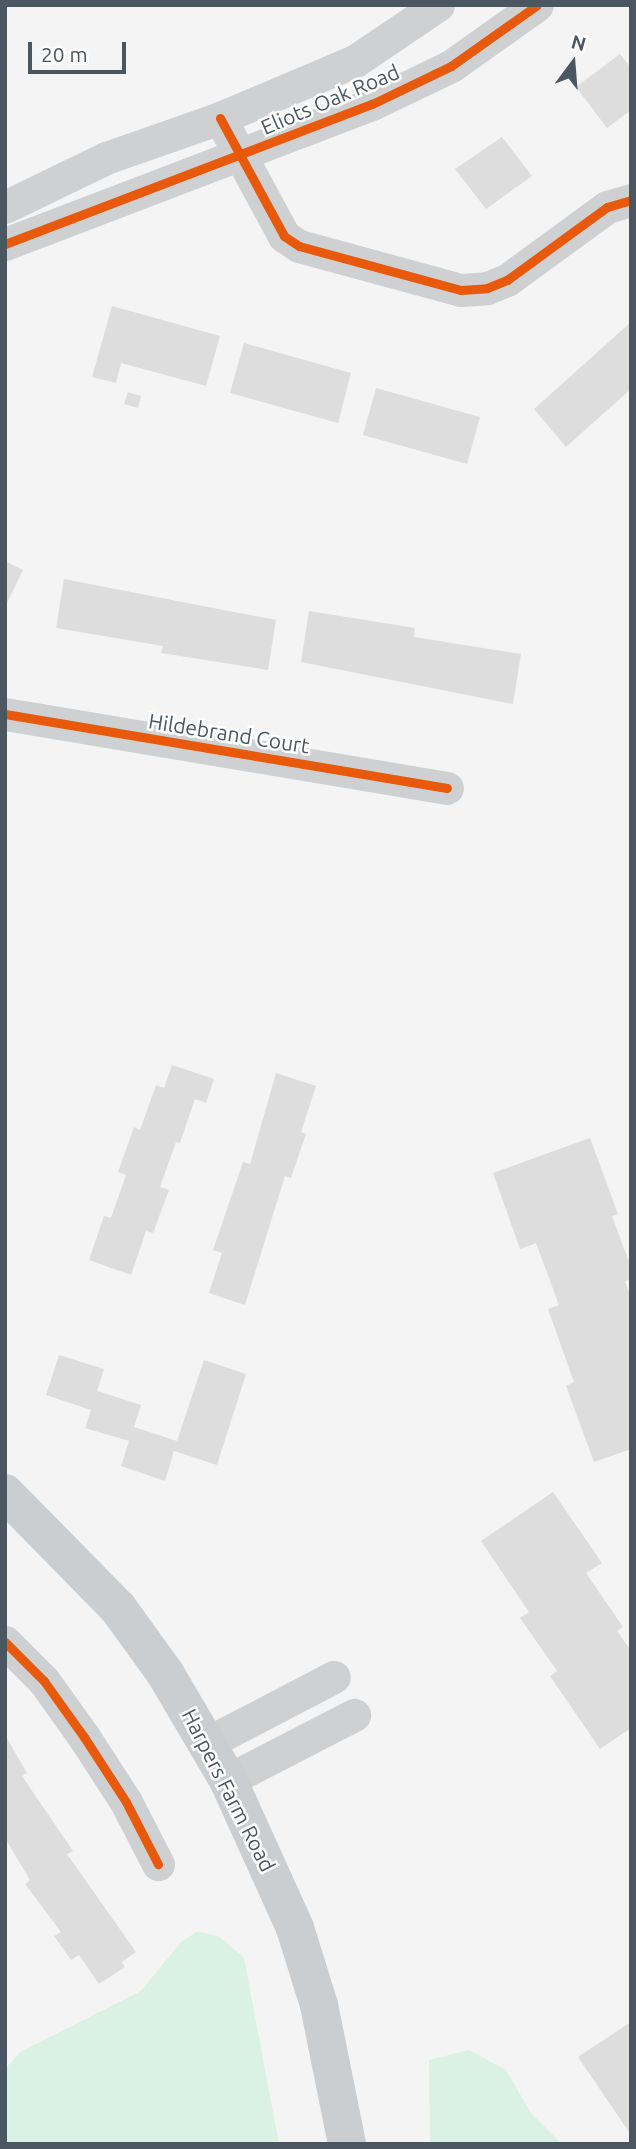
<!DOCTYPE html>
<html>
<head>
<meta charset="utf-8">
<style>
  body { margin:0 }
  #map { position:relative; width:636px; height:2149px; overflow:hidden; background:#f4f4f4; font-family:Ubuntu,sans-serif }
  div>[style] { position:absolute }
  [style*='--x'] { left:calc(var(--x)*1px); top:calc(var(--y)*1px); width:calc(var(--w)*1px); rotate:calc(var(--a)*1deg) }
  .green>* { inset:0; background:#d9f2e3 }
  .building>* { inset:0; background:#ddddde }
  .minor>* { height:33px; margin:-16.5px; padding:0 16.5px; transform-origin:16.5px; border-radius:16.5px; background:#ced0d2 }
  .major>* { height:38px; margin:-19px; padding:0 19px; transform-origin:19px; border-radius:19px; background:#caced1 }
  .cycleway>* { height:9px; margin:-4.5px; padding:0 4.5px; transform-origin:4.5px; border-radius:4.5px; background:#e8590c }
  span { translate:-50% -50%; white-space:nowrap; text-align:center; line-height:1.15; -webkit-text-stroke:5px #fff; paint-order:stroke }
  .street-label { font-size:21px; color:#4a5661 }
  .frame { position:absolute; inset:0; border:7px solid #4a5661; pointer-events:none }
  .north { position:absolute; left:538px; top:28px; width:70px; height:70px; -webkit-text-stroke:5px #fff; paint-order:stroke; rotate:16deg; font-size:19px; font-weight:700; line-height:28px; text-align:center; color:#4a5661 }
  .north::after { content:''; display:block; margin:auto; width:24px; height:32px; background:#4a5661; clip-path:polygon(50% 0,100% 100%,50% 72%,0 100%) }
  .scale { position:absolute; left:28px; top:42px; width:98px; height:32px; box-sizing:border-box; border:4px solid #4a5661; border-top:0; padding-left:9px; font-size:21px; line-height:24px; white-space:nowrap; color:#4a5661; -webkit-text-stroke:5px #fff; paint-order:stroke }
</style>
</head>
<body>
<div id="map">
  <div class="green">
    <div style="clip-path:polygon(198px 1931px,220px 1937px,244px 1958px,279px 2144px,5px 2144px,5px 2069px,20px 2052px,141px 1991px,181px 1942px)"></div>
    <div style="clip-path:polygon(469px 2050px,506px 2070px,531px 2113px,562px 2144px,430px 2144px,429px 2060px)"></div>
  </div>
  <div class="building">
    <div style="clip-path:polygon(620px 54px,631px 68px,631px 110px,607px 128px,576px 87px)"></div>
    <div style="clip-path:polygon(502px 137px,532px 176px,486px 209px,455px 169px)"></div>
    <div style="clip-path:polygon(112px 306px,220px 336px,206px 386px,121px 363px,116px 383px,92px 377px)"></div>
    <div style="clip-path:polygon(631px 322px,631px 389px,566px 447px,534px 409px)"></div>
    <div style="clip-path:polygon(244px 343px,351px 373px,338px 423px,230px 393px)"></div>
    <div style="clip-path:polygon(376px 388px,480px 417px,467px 464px,363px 435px)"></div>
    <div style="clip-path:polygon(128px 392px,141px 396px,138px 408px,124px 404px)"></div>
    <div style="clip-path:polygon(5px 561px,23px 570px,5px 607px)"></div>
    <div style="clip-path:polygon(64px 579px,276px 620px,268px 670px,161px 653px,163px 646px,56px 628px)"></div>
    <div style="clip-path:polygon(309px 611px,415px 628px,414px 637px,521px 654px,513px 704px,301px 662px)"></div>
    <div style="clip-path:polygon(172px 1065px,214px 1079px,206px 1103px,195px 1099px,180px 1143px,176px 1142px,160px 1187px,169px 1190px,153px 1233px,146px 1231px,131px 1275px,89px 1260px,104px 1216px,111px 1218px,126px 1175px,118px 1172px,134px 1127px,140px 1130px,156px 1085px,164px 1088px)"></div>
    <div style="clip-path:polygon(276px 1073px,316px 1086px,301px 1132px,306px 1134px,291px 1178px,285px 1176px,245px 1305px,209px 1293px,222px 1253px,213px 1250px,243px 1162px,250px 1164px)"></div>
    <div style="clip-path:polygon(590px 1138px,618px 1214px,612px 1216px,631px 1267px,631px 1279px,625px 1281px,631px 1298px,631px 1449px,594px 1462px,566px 1386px,574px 1382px,548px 1309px,559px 1305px,536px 1243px,520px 1249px,493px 1173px)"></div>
    <div style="clip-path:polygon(59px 1355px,104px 1369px,97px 1391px,141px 1405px,134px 1427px,177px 1441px,204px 1360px,246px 1374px,217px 1465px,174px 1451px,165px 1481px,121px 1466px,129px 1441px,85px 1428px,91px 1410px,46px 1395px)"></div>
    <div style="clip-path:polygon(553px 1492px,602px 1563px,586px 1573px,623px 1627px,617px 1631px,631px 1651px,631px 1728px,600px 1749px,550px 1676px,557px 1671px,520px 1618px,529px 1612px,481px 1541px)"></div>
    <div style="clip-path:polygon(5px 1735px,27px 1773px,22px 1776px,73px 1851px,67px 1854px,136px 1952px,122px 1962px,125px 1967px,99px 1984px,79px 1955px,71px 1960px,54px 1936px,61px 1932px,25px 1884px,30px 1880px,5px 1838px)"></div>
    <div style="clip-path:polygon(631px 2022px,631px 2135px,578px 2057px)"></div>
  </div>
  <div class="minor">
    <div style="--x:220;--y:118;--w:134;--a:61.5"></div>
    <div style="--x:284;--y:236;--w:18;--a:34"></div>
    <div style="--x:299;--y:246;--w:168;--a:15.2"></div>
    <div style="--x:461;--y:290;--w:26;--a:-4"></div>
    <div style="--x:487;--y:288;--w:22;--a:-22"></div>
    <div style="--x:507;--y:280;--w:124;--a:-36.1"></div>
    <div style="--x:607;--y:207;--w:25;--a:-16"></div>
    <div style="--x:5;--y:207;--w:112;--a:-25.9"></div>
    <div style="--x:106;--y:158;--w:121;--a:-19.3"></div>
    <div style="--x:220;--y:118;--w:147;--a:-22.9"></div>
    <div style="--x:355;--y:61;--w:100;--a:-34"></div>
    <div style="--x:5;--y:244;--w:393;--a:-20.9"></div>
    <div style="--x:372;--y:104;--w:88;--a:-25.7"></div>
    <div style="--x:451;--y:66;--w:105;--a:-35.3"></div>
    <div style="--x:5;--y:714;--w:448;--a:9.5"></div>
    <div style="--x:5;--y:1642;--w:55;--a:45"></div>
    <div style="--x:44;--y:1681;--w:69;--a:54.5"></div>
    <div style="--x:84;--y:1737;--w:77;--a:57.1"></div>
    <div style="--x:126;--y:1802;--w:70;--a:62.7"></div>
    <div style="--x:207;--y:1743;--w:143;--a:-27.5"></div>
    <div style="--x:228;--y:1780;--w:142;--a:-27.3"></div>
  </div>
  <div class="major">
    <div style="--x:5;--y:1493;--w:161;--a:45.5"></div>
    <div style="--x:118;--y:1608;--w:80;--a:54.1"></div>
    <div style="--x:165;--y:1673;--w:124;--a:59.5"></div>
    <div style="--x:228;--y:1780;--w:162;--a:65.6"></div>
    <div style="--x:295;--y:1928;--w:81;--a:72.7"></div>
    <div style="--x:319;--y:2005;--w:142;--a:78.6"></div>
  </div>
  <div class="cycleway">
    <div style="--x:220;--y:118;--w:134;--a:61.5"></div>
    <div style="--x:284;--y:236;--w:18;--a:34"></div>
    <div style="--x:299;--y:246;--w:168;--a:15.2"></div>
    <div style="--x:461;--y:290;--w:26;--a:-4"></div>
    <div style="--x:487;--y:288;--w:22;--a:-22"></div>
    <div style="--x:507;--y:280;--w:124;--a:-36.1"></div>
    <div style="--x:607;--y:207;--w:25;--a:-16"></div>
    <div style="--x:5;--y:244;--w:393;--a:-20.9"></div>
    <div style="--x:372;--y:104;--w:88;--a:-25.7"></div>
    <div style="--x:451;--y:66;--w:105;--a:-35.3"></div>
    <div style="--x:5;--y:714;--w:448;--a:9.5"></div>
    <div style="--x:5;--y:1642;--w:55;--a:45"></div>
    <div style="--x:44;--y:1681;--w:69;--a:54.5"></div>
    <div style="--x:84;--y:1737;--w:77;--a:57.1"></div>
    <div style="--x:126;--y:1802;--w:70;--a:62.7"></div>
  </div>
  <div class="street-label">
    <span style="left:330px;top:99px;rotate:-23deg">Eliots Oak Road</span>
    <span style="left:229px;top:733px;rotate:9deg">Hildebrand Court</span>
    <span style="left:229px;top:1790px;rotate:63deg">Harpers Farm Road</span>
  </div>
  <div class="frame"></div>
  <div class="north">N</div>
  <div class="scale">20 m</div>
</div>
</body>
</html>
